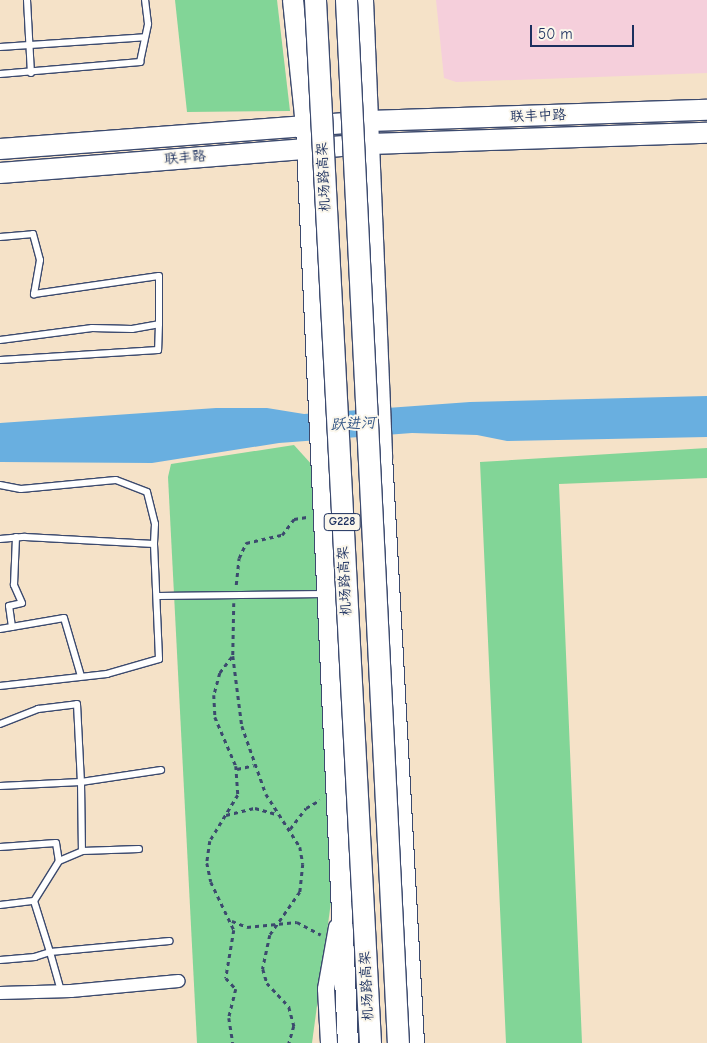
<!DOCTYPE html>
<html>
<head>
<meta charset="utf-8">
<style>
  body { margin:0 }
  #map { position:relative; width:707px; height:1043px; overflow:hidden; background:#f5e2c8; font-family:"Comic Neue","LXGW WenKai TC",sans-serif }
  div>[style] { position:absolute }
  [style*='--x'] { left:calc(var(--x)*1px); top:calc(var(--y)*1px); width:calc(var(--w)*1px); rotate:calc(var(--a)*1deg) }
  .built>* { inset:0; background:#f5cfdb }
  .green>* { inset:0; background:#82d597 }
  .water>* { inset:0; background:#69afe0 }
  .path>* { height:2.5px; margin-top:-1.25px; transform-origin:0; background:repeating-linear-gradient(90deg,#3c4a6e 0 4px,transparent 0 8px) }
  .roads { filter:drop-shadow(1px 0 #3c4a6e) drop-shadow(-1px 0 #3c4a6e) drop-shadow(0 1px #3c4a6e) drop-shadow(0 -1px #3c4a6e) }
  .service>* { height:6px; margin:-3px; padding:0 3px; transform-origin:3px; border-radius:3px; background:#fff }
  .minor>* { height:12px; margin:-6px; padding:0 6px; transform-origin:6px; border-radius:6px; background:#fff }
  .tertiary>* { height:16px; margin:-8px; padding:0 8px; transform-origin:8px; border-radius:8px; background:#fff }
  .primary>* { height:20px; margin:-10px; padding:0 10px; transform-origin:10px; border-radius:10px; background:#fff }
  .bridges { filter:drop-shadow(1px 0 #3c4a6e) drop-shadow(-1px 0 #3c4a6e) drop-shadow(0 1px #3c4a6e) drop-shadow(0 -1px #3c4a6e) }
  .trunk-bridge>* { height:21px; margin:-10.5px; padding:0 10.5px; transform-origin:10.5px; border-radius:10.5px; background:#fff }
  span { translate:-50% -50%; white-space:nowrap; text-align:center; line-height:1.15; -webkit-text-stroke:4px #fbf7ec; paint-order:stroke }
  .shield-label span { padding:1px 4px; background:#fbf7ec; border:1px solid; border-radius:4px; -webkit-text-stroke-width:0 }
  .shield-label { font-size:12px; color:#1b2f5e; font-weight:700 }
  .street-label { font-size:14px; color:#1b2f5e }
  .water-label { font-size:15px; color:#325585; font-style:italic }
  .scale { position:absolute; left:530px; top:25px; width:104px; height:22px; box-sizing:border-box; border:2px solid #1b2f5e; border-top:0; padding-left:6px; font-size:15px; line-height:18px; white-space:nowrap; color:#1b2f5e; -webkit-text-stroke:4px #fbf7ec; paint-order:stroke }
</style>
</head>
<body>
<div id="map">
  <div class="built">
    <div style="clip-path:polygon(436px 0,707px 0,707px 73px,456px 82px,444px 78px)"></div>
  </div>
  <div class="green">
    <div style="clip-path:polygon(175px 0,277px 0,290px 111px,187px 112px)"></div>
    <div style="clip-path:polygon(294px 445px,313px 466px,333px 887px,312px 1043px,197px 1043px,168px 477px,171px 464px)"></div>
    <div style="clip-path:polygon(707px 448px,707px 478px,559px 484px,582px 1043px,506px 1043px,480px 462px)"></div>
  </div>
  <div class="water">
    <div style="clip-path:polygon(707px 396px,707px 437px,507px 441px,477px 435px,412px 433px,279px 443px,152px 463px,0 462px,0 423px,216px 408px,267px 408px,304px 414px,470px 402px)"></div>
  </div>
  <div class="path">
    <div style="--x:236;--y:585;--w:27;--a:-84"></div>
    <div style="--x:239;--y:558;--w:17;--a:-65"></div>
    <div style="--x:246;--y:543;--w:37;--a:-13"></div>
    <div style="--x:282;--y:535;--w:20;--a:-53"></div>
    <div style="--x:294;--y:519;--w:13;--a:-9"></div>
    <div style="--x:234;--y:603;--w:53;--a:91.1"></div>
    <div style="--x:233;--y:656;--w:71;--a:82.7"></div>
    <div style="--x:242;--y:726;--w:72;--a:70.6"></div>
    <div style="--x:266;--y:794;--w:63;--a:57.3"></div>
    <div style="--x:300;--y:847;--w:17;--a:80"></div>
    <div style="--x:303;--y:864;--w:28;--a:96"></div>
    <div style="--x:300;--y:892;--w:52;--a:124.9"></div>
    <div style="--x:270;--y:935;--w:35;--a:102"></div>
    <div style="--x:263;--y:969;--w:15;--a:74"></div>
    <div style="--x:267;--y:983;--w:33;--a:47"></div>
    <div style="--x:289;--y:1007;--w:20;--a:75"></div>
    <div style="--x:294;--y:1026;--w:18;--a:106"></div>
    <div style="--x:232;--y:657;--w:20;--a:127"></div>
    <div style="--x:220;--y:673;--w:23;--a:105"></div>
    <div style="--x:214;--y:695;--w:22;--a:87"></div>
    <div style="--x:215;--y:717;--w:53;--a:66.8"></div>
    <div style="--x:236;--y:766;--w:29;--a:86"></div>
    <div style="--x:238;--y:795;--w:54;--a:121.3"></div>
    <div style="--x:210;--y:841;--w:22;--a:98"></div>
    <div style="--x:207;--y:863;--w:19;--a:78"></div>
    <div style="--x:211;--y:882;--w:53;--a:64.4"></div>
    <div style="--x:234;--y:930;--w:49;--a:99.5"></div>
    <div style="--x:226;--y:978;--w:15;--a:48"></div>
    <div style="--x:236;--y:989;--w:30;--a:104"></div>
    <div style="--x:229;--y:1018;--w:25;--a:81"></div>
    <div style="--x:237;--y:769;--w:17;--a:-13"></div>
    <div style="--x:226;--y:815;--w:30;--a:-14"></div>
    <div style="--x:255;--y:808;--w:22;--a:16"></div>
    <div style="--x:290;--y:829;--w:26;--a:-53"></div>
    <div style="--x:306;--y:808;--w:16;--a:-30"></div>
    <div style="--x:232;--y:921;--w:16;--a:22"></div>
    <div style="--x:247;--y:927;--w:50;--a:-5.7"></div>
    <div style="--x:297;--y:922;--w:27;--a:28"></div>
  </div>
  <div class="roads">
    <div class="service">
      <div style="--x:27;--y:0;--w:73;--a:86.9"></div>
      <div style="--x:0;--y:47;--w:145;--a:-3.9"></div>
      <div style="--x:0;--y:74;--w:141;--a:-4.9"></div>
      <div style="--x:140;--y:62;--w:39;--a:-78"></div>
      <div style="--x:148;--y:24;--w:24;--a:-97"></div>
      <div style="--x:0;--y:237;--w:33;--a:-5"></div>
      <div style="--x:33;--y:234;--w:27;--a:75"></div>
      <div style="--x:40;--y:260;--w:35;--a:100"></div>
      <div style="--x:34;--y:294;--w:126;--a:-8.2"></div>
      <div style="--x:159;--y:276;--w:48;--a:90"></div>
      <div style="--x:0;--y:340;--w:93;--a:-7.4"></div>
      <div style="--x:92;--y:328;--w:40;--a:1.4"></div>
      <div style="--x:132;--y:329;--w:27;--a:-10"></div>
      <div style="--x:159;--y:324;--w:26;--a:92"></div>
      <div style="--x:158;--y:350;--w:158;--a:176.4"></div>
      <div style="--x:0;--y:485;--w:21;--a:11"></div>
      <div style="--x:21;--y:489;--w:95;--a:-5.4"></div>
      <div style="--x:116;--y:480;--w:33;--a:21"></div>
      <div style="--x:147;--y:492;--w:33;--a:76"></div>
      <div style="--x:155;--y:524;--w:20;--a:93"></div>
      <div style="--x:0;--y:539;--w:25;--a:-5"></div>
      <div style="--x:25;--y:537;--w:129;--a:3.1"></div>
      <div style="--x:154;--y:544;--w:115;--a:87.5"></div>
      <div style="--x:159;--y:659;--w:54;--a:163.9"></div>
      <div style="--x:107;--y:674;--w:108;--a:173.6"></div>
      <div style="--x:158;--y:596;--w:166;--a:-0.7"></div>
      <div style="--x:12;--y:627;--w:21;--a:-98"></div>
      <div style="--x:9;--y:606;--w:13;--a:-13"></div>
      <div style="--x:22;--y:603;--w:20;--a:-114"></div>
      <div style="--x:14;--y:585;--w:48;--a:-87.6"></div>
      <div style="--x:0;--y:629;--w:65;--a:-9.8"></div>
      <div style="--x:64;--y:618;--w:60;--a:73.7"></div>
      <div style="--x:0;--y:724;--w:41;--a:-21.5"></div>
      <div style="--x:38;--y:709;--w:39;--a:-7"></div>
      <div style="--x:77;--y:704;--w:78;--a:87.1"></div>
      <div style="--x:81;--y:782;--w:81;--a:-8.5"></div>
      <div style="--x:0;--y:786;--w:81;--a:-2.8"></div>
      <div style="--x:81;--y:782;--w:69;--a:89.2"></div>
      <div style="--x:0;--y:847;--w:56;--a:-4.1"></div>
      <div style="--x:56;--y:843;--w:18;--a:81"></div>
      <div style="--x:34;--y:901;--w:47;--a:-58"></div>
      <div style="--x:59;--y:861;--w:25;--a:-23"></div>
      <div style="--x:82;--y:851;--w:57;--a:-2"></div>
      <div style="--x:0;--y:905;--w:34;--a:-7"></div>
      <div style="--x:34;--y:901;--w:53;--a:72.6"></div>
      <div style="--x:50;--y:952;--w:16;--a:162"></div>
      <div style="--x:35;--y:957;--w:35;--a:175"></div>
      <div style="--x:61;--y:991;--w:41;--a:-105.8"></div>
      <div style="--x:50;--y:952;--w:120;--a:-5.3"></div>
    </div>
    <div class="minor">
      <div style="--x:0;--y:993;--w:71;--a:-1.6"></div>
      <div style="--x:71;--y:991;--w:108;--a:-5.3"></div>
    </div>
    <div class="tertiary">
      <div style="--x:329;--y:1043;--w:54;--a:-93.2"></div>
      <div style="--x:326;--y:989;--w:63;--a:-79.9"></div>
    </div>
    <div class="primary">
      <div style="--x:293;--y:0;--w:127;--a:84.1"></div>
      <div style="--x:306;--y:126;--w:918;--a:87.38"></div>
      <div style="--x:363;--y:0;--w:456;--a:87.6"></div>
      <div style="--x:382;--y:456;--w:588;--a:86.88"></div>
      <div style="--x:0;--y:149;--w:370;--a:-4.3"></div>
      <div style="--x:369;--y:121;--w:338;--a:-1.9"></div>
      <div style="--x:0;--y:173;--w:371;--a:-4.5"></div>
      <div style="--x:370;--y:144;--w:337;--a:-1.9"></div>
    </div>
  </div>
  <div class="bridges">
    <div class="trunk-bridge">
      <div style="--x:315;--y:0;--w:1044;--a:86.98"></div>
      <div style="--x:346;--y:0;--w:1044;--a:87.15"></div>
    </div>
  </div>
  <div class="shield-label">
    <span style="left:342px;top:522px">G228</span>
  </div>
  <div class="street-label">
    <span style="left:538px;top:116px;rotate:-2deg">联丰中路</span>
    <span style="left:185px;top:158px;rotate:-5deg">联丰路</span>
    <span style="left:324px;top:177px;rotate:-93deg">机场路高架</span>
    <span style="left:345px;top:581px;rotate:-93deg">机场路高架</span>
    <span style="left:367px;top:986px;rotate:-93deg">机场路高架</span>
  </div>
  <div class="water-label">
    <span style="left:353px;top:424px;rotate:-3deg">跃进河</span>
  </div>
  <div class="scale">50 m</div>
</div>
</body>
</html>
